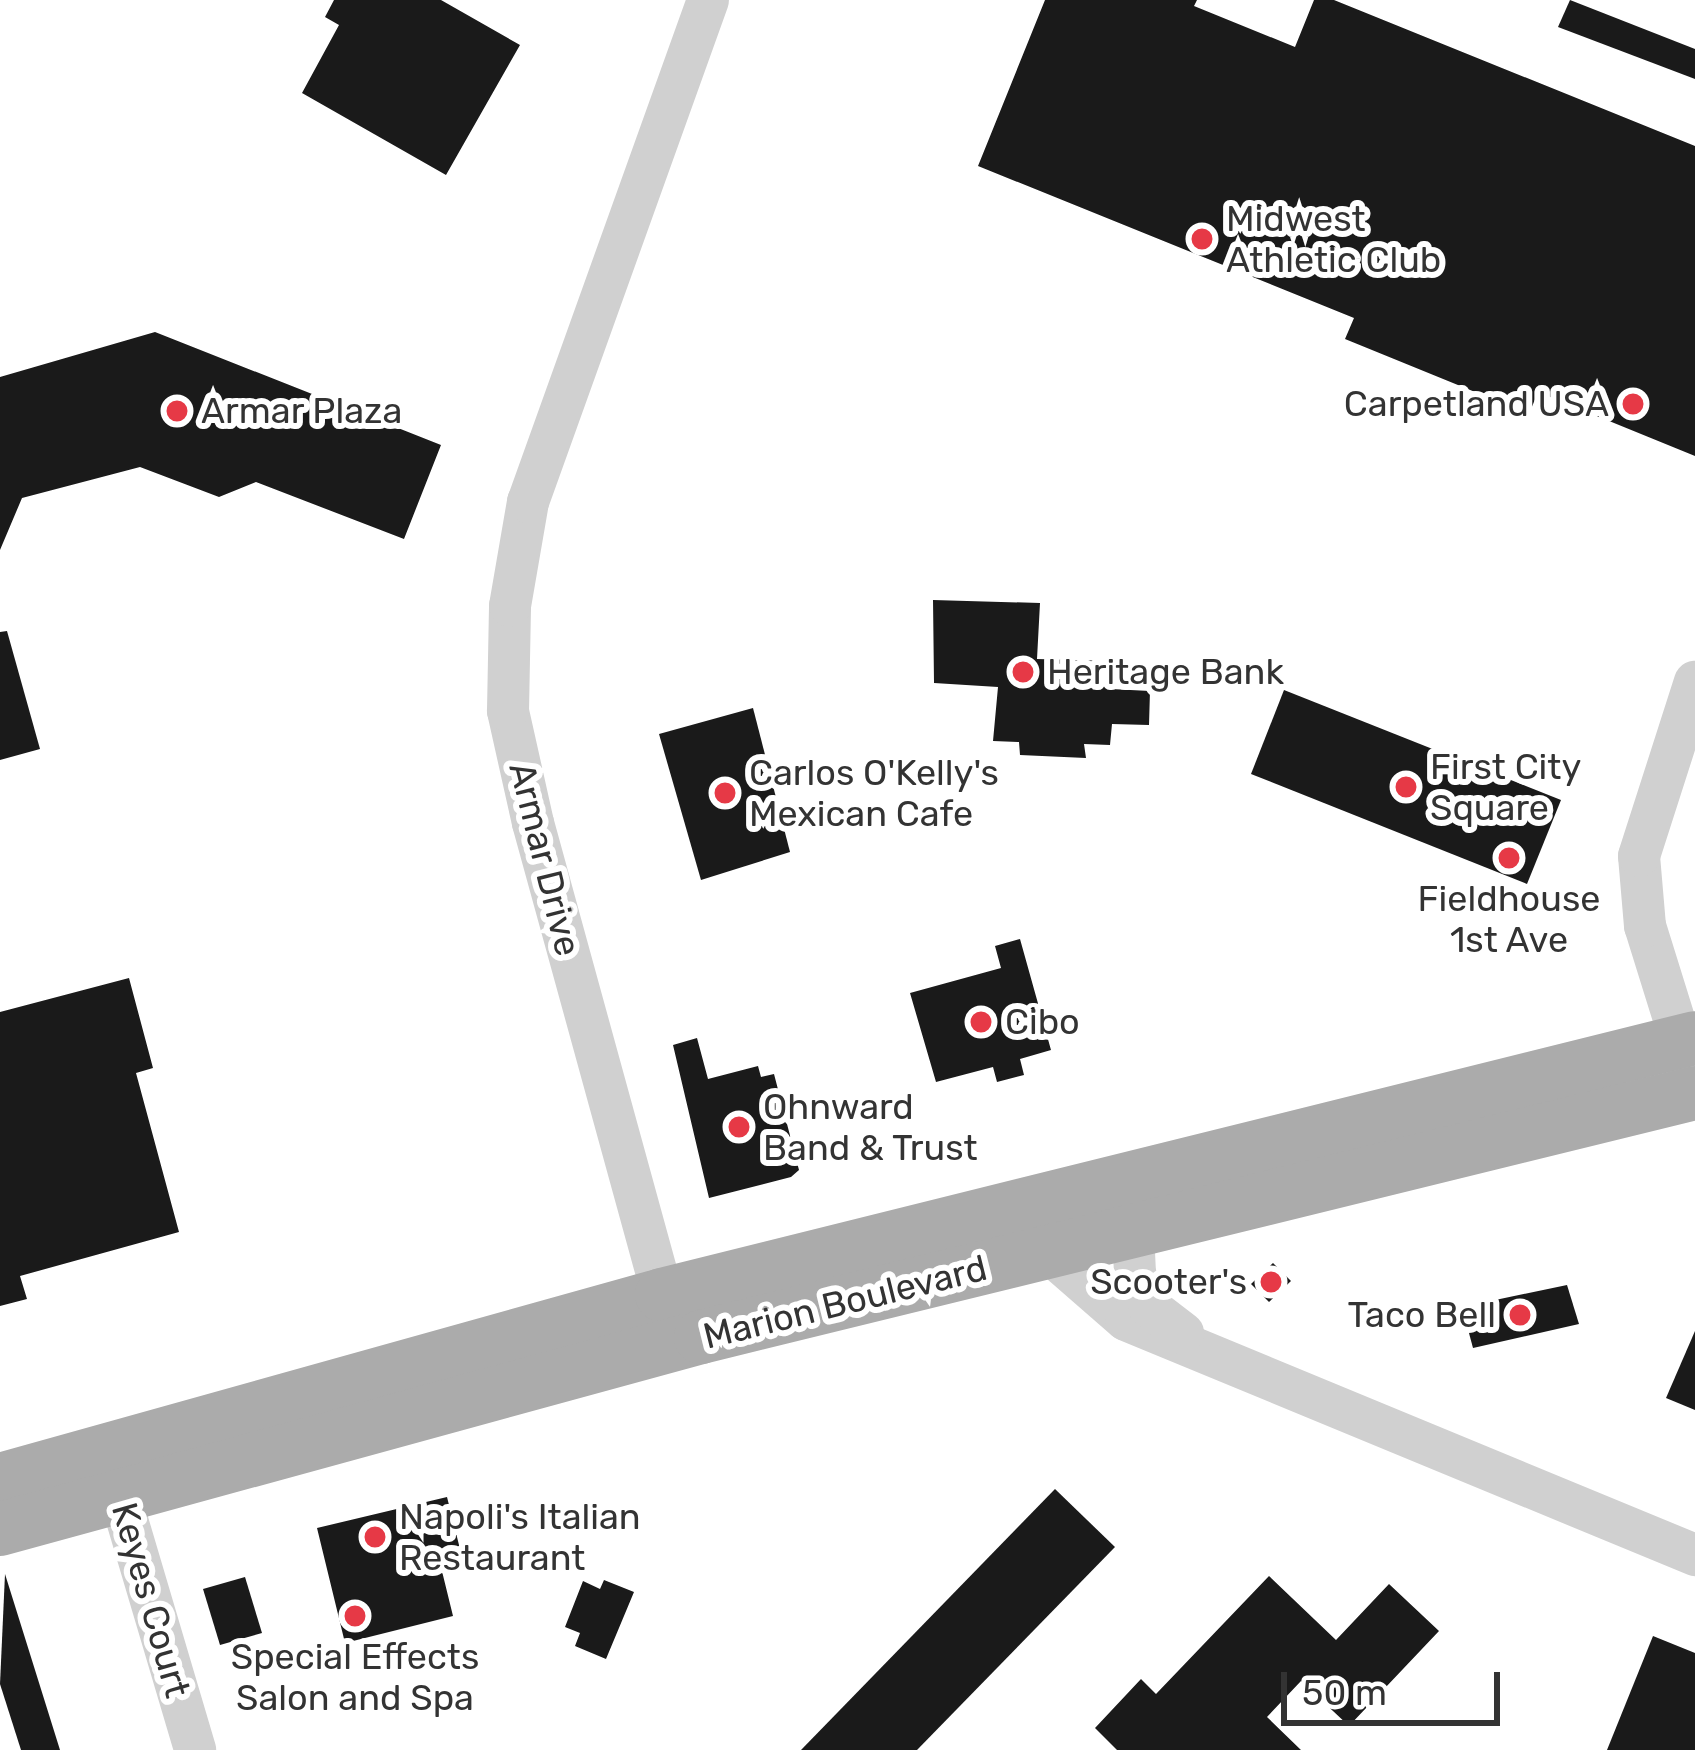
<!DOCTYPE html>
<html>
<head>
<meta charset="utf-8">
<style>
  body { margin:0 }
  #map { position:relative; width:1695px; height:1750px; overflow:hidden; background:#fff; font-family:Rubik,sans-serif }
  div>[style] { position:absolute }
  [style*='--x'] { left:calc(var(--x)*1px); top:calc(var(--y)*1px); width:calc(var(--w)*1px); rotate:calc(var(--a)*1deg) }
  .building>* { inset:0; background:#1a1a1a }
  .minor>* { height:42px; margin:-21px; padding:0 21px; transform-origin:21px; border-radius:21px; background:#d0d0d0 }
  .major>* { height:54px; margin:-27px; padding:0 27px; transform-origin:27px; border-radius:27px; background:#ababab }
  .dots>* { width:33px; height:33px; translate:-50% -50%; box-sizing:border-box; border:6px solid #fff; border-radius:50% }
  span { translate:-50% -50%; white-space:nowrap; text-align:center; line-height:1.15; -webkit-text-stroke:12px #fff; paint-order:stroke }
  .poi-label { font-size:36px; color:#333 }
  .left { translate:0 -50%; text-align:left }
  .right { translate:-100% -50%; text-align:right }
  .street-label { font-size:36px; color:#333 }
  .scale { position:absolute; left:1281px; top:1672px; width:219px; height:54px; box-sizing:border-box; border:6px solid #333; border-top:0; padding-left:15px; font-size:36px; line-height:42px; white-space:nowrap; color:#333; -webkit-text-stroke:9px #fff; paint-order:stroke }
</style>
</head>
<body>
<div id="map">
  <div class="building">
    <div style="clip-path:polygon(334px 0,441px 0,520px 45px,446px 175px,302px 93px,339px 25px,325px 17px)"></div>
    <div style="clip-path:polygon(1045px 0,1197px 0,1194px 6px,1295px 47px,1314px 0,1334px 0,1695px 146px,1695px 456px,1538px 392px,1529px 414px,1345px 339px,1354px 318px,978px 166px)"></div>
    <div style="clip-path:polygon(1570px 0,1695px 49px,1695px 79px,1558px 27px)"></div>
    <div style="clip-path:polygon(155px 332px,441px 445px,404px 539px,256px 482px,219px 497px,140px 467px,22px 498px,0 550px,0 377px)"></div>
    <div style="clip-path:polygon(933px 600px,1040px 603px,1037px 659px,1112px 661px,1111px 689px,1150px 691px,1149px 725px,1112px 724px,1110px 745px,1084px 744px,1086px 758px,1020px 755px,1019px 742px,993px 741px,998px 687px,934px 683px)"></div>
    <div style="clip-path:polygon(7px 631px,40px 749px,0 760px,0 632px)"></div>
    <div style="clip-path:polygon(1284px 690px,1561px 800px,1527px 884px,1251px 774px)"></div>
    <div style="clip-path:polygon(753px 708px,790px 852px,701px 880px,659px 734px)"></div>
    <div style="clip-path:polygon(1020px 939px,1051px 1050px,1020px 1059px,1024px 1075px,997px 1082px,993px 1067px,936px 1082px,910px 993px,1001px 968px,995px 946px)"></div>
    <div style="clip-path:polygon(129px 978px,153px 1068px,136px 1073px,179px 1232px,20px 1276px,27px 1299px,0 1306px,0 1012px)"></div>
    <div style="clip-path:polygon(697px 1038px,708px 1079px,758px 1066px,761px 1077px,774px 1074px,799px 1170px,791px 1177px,709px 1198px,673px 1045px)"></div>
    <div style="clip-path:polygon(1273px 1263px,1291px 1281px,1269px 1302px,1251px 1284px)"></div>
    <div style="clip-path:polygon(1567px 1285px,1579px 1324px,1473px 1348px,1462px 1307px)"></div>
    <div style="clip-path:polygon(1695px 1331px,1695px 1410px,1666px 1398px)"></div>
    <div style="clip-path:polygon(1055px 1489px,1115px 1547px,917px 1750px,801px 1750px)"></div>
    <div style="clip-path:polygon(447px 1497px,461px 1553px,439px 1559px,453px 1616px,345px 1643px,317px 1528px)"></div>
    <div style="clip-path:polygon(5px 1574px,60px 1750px,21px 1750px,0 1684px)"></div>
    <div style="clip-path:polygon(1269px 1576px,1336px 1640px,1389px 1584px,1439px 1631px,1349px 1726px,1301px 1681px,1267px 1717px,1301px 1750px,1117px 1750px,1095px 1728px,1141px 1679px,1156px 1694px)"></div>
    <div style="clip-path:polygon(245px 1577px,262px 1633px,220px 1645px,203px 1589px)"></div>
    <div style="clip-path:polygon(604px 1580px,634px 1592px,606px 1659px,575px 1646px,580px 1633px,565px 1627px,583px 1581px,600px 1589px)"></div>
    <div style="clip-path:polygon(1653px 1636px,1695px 1653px,1695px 1750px,1607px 1750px)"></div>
  </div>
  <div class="minor">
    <div style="--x:1689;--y:1067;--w:148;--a:-107.3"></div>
    <div style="--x:1645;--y:926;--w:70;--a:-94.9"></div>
    <div style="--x:1639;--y:856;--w:183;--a:-72.2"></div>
    <div style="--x:1041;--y:1228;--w:25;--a:74"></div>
    <div style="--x:1048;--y:1252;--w:103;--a:41.1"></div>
    <div style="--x:1126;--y:1320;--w:616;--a:22.44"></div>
    <div style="--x:1133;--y:1231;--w:43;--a:87.3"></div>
    <div style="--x:1135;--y:1274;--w:36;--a:67"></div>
    <div style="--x:1149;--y:1307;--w:43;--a:37.4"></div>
    <div style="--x:671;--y:1325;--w:521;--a:-105.37"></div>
    <div style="--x:533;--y:823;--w:115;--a:-102.6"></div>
    <div style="--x:508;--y:711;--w:105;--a:-88.9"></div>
    <div style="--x:510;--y:606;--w:106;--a:-80.2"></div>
    <div style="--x:528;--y:502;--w:533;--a:-70.27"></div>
    <div style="--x:112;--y:1469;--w:293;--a:73.5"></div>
  </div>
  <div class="major">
    <div style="--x:0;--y:1480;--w:687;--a:-15.61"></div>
    <div style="--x:662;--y:1295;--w:1064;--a:-13.97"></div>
    <div style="--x:0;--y:1529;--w:727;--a:-15.32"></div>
    <div style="--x:701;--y:1337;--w:1024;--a:-13.79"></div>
  </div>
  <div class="dots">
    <div style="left:1202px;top:239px;background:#e63946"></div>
    <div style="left:1633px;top:404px;background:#e63946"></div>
    <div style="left:177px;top:411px;background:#e63946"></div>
    <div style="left:1023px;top:672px;background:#e63946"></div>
    <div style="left:1406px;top:787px;background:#e63946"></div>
    <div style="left:725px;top:793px;background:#e63946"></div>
    <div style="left:1509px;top:858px;background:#e63946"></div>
    <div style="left:981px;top:1022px;background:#e63946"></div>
    <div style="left:739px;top:1127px;background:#e63946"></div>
    <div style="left:1271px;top:1282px;background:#e63946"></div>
    <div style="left:1520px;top:1315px;background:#e63946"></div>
    <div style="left:375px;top:1537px;background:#e63946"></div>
    <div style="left:355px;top:1616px;background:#e63946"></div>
  </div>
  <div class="poi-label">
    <span class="left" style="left:1226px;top:239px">Midwest<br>Athletic Club</span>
    <span class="right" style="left:1609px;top:404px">Carpetland USA</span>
    <span class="left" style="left:201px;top:411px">Armar Plaza</span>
    <span class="left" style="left:1047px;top:672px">Heritage Bank</span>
    <span class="left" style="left:1430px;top:787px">First City<br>Square</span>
    <span class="left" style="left:749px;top:793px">Carlos O'Kelly's<br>Mexican Cafe</span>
    <span style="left:1509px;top:919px">Fieldhouse<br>1st Ave</span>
    <span class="left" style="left:1005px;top:1022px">Cibo</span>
    <span class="left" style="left:763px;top:1127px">Ohnward<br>Band &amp; Trust</span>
    <span class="right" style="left:1247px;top:1282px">Scooter's</span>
    <span class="right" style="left:1496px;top:1315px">Taco Bell</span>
    <span class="left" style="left:399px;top:1537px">Napoli's Italian<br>Restaurant</span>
    <span style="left:355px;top:1677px">Special Effects<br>Salon and Spa</span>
  </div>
  <div class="street-label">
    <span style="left:545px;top:859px;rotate:76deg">Armar Drive</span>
    <span style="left:845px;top:1302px;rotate:-14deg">Marion Boulevard</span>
    <span style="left:151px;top:1600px;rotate:74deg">Keyes Court</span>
  </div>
  <div class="scale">50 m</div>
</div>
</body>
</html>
